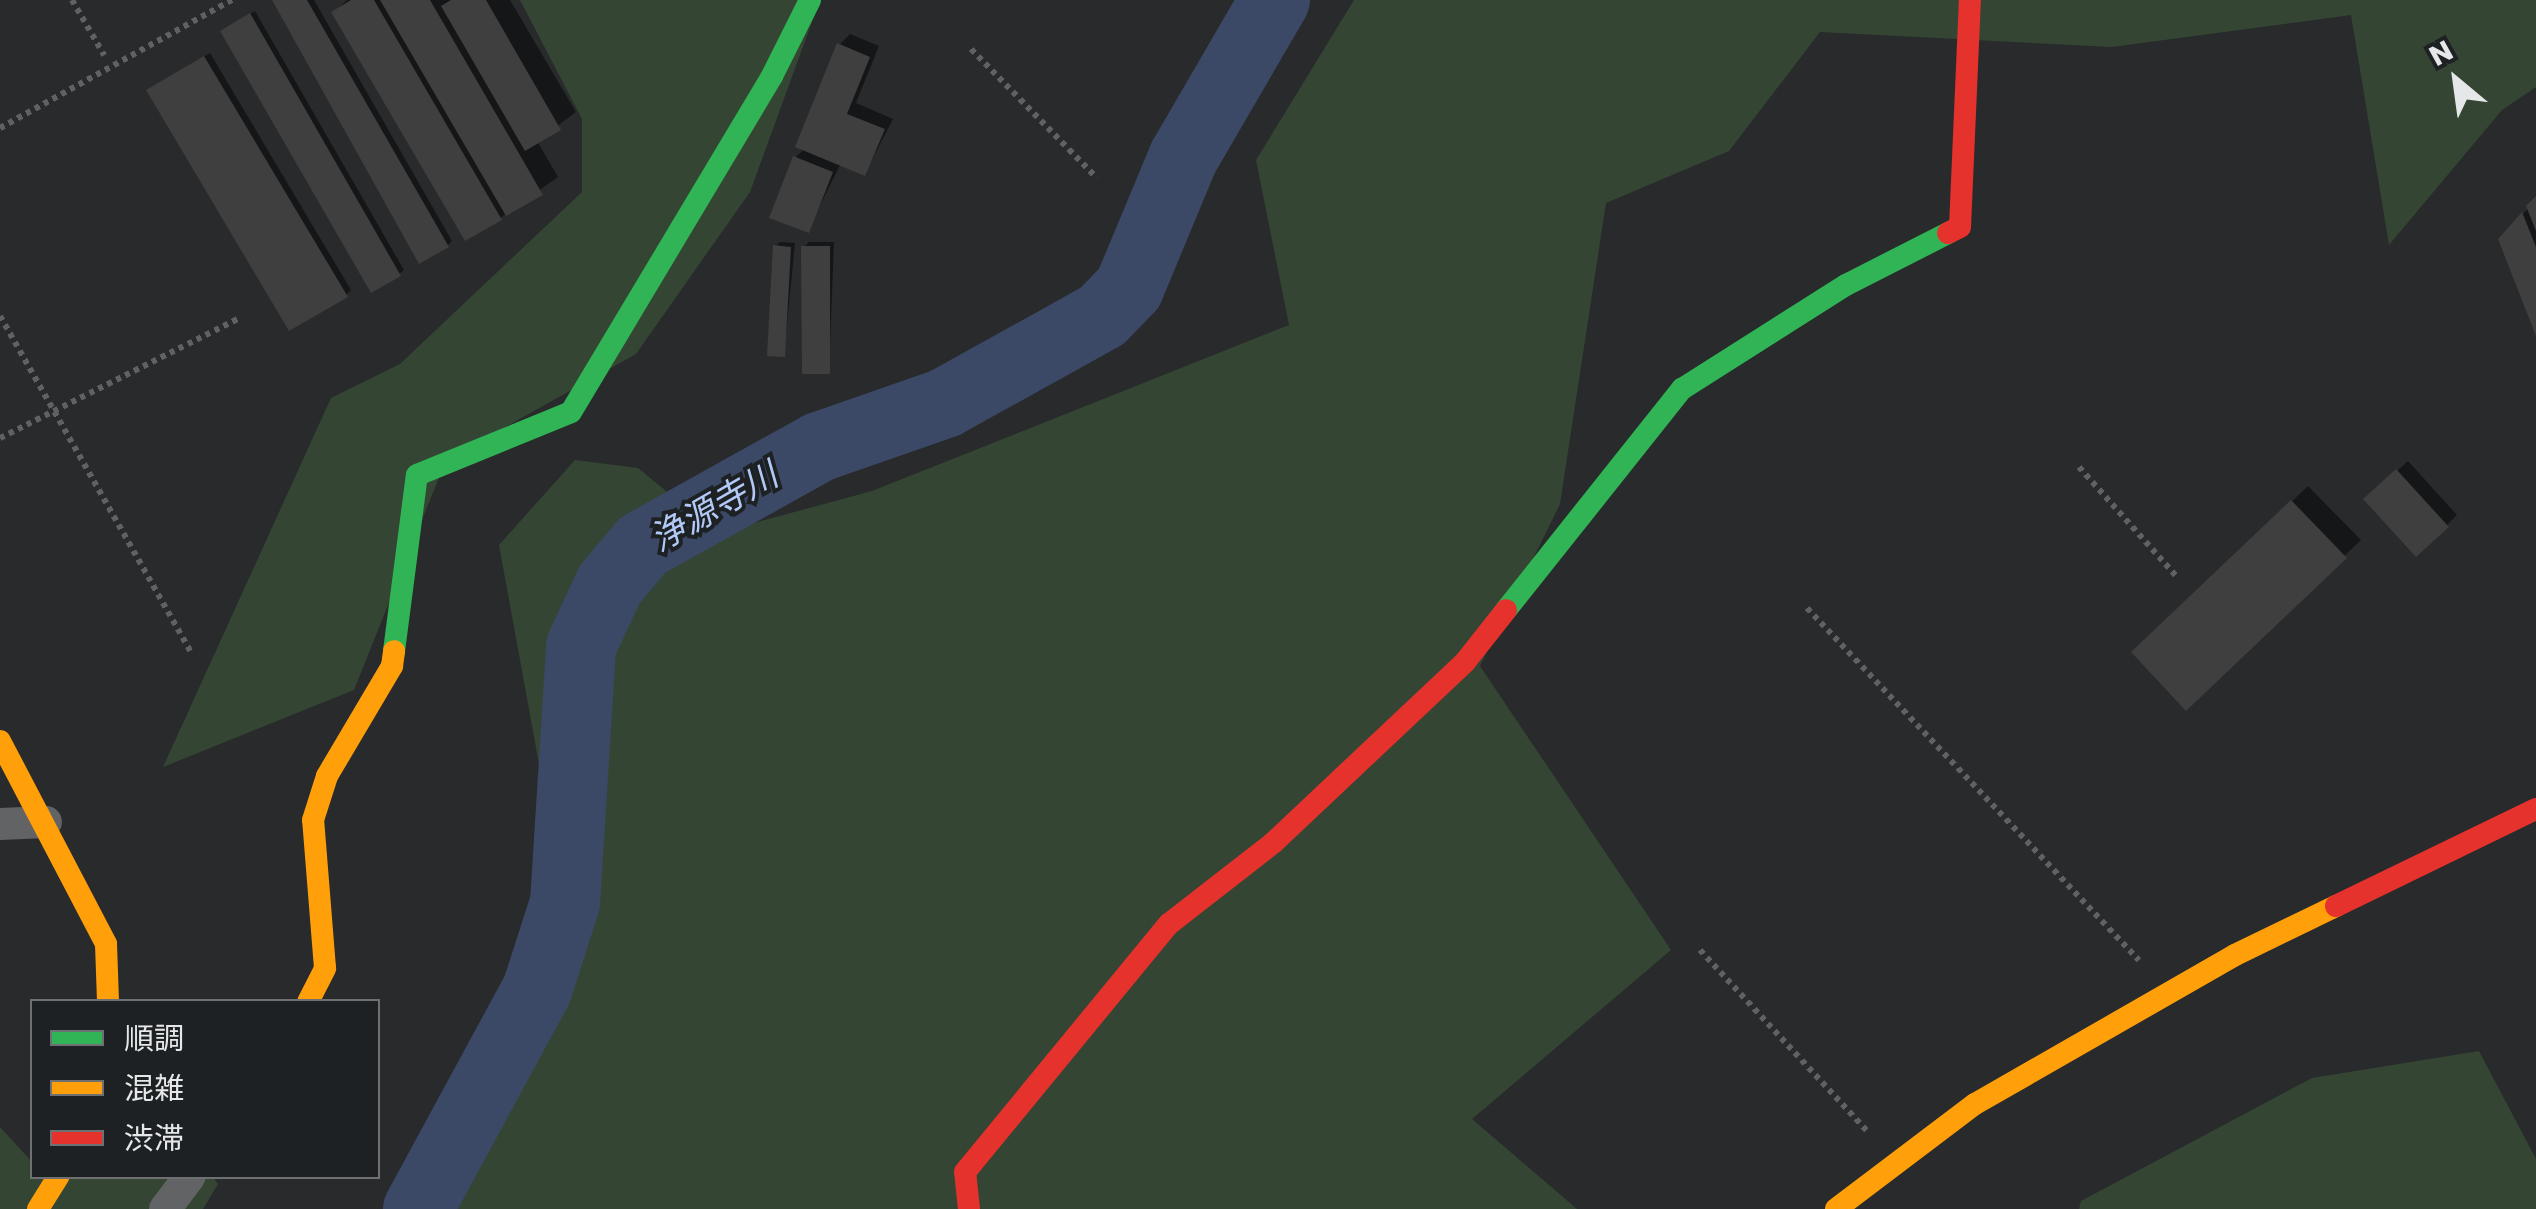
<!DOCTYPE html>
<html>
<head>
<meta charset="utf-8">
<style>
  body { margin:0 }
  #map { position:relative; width:2536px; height:1209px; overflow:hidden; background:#282a2c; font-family:Poppins,"Noto Sans JP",sans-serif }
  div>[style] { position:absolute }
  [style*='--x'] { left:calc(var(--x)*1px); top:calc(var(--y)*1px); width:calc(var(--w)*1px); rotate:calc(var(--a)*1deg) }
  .green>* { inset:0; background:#344633 }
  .shadow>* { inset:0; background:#0007 }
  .river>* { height:70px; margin:-35px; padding:0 35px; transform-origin:35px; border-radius:35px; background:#3b4966 }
  .building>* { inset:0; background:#3f3f3f }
  .path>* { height:6px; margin-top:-3px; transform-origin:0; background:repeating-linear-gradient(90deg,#5f6162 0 5px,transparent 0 10px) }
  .street>* { height:32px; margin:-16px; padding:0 16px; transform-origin:16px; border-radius:16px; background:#626364 }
  .fast>* { height:22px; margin:-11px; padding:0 11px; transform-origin:11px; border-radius:11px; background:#30b455 }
  .slow>* { height:22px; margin:-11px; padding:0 11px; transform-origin:11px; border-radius:11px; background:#ff9f0a }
  .jam>* { height:22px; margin:-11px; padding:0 11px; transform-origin:11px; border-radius:11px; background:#e5322d }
  span { translate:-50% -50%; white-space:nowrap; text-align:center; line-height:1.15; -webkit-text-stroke:8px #1e2123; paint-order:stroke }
  .water-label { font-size:35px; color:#b2c9f7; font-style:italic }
  .legend { position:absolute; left:30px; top:999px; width:350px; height:180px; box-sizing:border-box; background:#1e2123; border:2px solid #6e7072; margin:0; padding:12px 18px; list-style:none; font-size:30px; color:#e5e7e9 }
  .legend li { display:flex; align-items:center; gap:20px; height:50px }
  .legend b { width:50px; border:2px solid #6e7072 }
  .north { position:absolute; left:2406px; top:30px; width:100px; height:100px; -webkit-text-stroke:8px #1e2123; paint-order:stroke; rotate:331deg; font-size:28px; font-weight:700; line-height:40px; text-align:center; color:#e5e7e9 }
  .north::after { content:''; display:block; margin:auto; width:35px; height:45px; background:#e5e7e9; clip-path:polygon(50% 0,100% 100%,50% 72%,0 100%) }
</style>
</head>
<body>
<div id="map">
  <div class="green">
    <div style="clip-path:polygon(520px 0,820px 0,750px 192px,636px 354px,446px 460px,354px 690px,163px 767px,331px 398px,400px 364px,582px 192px,582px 119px)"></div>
    <div style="clip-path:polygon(1354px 0,2536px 0,2536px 87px,2502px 110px,2389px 245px,2351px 15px,2112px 47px,1820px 32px,1729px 151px,1606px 203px,1560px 504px,1480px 666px,1671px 950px,1472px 1119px,1577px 1209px,400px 1209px,493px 1141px,562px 890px,499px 545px,575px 460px,638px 468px,717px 533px,872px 491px,1289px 325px,1256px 160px)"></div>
    <div style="clip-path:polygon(2479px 1051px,2536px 1159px,2536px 1209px,2079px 1209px,2081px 1201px,2312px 1078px)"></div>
    <div style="clip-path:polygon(0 1127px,32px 1162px,32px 1176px,212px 1176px,218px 1184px,203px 1209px,0 1209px)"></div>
  </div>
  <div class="shadow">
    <div style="clip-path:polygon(274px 0,314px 0,452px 241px,448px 245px,420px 261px)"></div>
    <div style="clip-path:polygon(347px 0,510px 0,576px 112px,537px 141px,558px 177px,500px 218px,334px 12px)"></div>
    <div style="clip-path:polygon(255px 11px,404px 270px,399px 274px,228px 27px)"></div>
    <div style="clip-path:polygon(850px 34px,879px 46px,856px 103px,893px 119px,865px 173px,841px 163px,808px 230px,795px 158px,805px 148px,839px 45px)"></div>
    <div style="clip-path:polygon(210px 53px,351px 290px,346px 295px,154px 86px)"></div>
    <div style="clip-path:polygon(2536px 199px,2536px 330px,2501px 240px)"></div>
    <div style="clip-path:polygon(780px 242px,795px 243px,784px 355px,776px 246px)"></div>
    <div style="clip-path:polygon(809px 242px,834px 242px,829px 372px,804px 247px)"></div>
    <div style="clip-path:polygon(2408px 461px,2457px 515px,2447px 525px,2366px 499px)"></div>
    <div style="clip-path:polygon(2308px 486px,2361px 540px,2186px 707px,2134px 653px)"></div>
  </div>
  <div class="river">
    <div style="--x:418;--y:1209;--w:249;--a:-61.5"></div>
    <div style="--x:537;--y:990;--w:91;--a:-72.2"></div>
    <div style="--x:565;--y:903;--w:257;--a:-86.4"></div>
    <div style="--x:581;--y:646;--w:68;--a:-64.9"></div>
    <div style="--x:610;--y:584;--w:51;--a:-49.8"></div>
    <div style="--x:643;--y:545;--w:201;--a:-29.1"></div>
    <div style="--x:819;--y:447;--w:133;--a:-19.2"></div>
    <div style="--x:945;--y:403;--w:179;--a:-29"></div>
    <div style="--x:1102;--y:316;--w:39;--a:-46"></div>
    <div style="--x:1129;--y:288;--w:141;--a:-67.4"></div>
    <div style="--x:1183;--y:158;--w:183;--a:-59.8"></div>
  </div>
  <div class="building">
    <div style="clip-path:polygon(272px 0,307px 0,449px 247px,419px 264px)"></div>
    <div style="clip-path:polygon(351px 0,374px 0,502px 220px,465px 241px,331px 12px)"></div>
    <div style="clip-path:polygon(380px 0,430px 0,543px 195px,506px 216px)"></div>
    <div style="clip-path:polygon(451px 0,486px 0,561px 130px,525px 151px,441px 6px)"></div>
    <div style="clip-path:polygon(250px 13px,401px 276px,371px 293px,220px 31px)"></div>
    <div style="clip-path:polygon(837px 43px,870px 57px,847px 114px,885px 129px,865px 176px,795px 147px)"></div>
    <div style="clip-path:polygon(204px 56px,348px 297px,289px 331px,146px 90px)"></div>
    <div style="clip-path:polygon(793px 156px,833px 172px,809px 233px,769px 218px)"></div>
    <div style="clip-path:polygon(2536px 196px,2536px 231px,2526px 206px)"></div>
    <div style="clip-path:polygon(2522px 212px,2536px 247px,2536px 336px,2498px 239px)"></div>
    <div style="clip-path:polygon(773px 245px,791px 247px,785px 357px,767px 356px)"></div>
    <div style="clip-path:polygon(801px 246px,830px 246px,830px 374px,802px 374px)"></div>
    <div style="clip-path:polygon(2396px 469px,2449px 527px,2416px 557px,2363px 499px)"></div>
    <div style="clip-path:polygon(2291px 500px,2347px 558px,2186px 711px,2131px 652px)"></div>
  </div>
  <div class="path">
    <div style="--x:72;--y:0;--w:64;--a:59.8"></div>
    <div style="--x:971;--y:49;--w:180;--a:45.7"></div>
    <div style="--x:0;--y:128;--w:265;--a:-28.9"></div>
    <div style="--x:0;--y:316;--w:386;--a:60.4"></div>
    <div style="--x:0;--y:438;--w:268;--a:-26.6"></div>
    <div style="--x:2079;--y:467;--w:146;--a:48.3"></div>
    <div style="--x:1807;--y:608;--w:484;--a:46.7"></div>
    <div style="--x:1700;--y:950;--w:246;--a:47.3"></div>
  </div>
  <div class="street">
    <div style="--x:0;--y:824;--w:46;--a:-2.5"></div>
    <div style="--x:165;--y:1209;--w:41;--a:-52.9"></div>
  </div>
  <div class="fast">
    <div style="--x:1506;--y:610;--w:283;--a:-51.5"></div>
    <div style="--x:1682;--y:389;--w:194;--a:-32.4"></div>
    <div style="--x:1846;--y:285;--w:114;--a:-27"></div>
    <div style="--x:394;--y:651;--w:177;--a:-82.6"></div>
    <div style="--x:417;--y:475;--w:166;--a:-22.2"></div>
    <div style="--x:571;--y:412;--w:392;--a:-59.1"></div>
    <div style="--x:772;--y:76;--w:85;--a:-63.4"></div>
  </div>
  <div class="slow">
    <div style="--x:0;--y:741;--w:229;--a:62.4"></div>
    <div style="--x:106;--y:944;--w:58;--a:88"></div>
    <div style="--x:308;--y:1002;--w:38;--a:-63"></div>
    <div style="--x:325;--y:968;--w:148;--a:-94.6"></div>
    <div style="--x:313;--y:820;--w:46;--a:-72.3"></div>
    <div style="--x:327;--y:776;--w:128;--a:-59.4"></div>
    <div style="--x:392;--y:666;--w:15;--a:-82"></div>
    <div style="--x:38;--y:1209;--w:39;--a:-58"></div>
    <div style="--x:1836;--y:1209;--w:174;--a:-37.1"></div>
    <div style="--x:1975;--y:1104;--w:300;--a:-29.8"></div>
    <div style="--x:2235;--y:955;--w:112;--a:-25.9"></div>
  </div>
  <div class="jam">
    <div style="--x:1948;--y:233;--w:13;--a:-27"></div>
    <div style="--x:1960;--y:227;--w:227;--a:-87.5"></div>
    <div style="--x:2336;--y:906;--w:222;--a:-25.9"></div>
    <div style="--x:969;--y:1209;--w:37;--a:-96"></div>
    <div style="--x:965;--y:1172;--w:321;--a:-50.6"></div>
    <div style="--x:1169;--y:924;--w:132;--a:-37.9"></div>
    <div style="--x:1273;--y:843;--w:264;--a:-43.3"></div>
    <div style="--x:1465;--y:662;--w:66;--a:-51.7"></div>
  </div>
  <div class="water-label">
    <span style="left:714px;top:507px;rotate:-30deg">浄源寺川</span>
  </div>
  <ul class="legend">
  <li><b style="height:12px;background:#30b455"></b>順調</li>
  <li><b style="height:12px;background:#ff9f0a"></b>混雑</li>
  <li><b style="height:12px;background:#e5322d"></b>渋滞</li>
  </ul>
  <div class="north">N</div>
</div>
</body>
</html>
